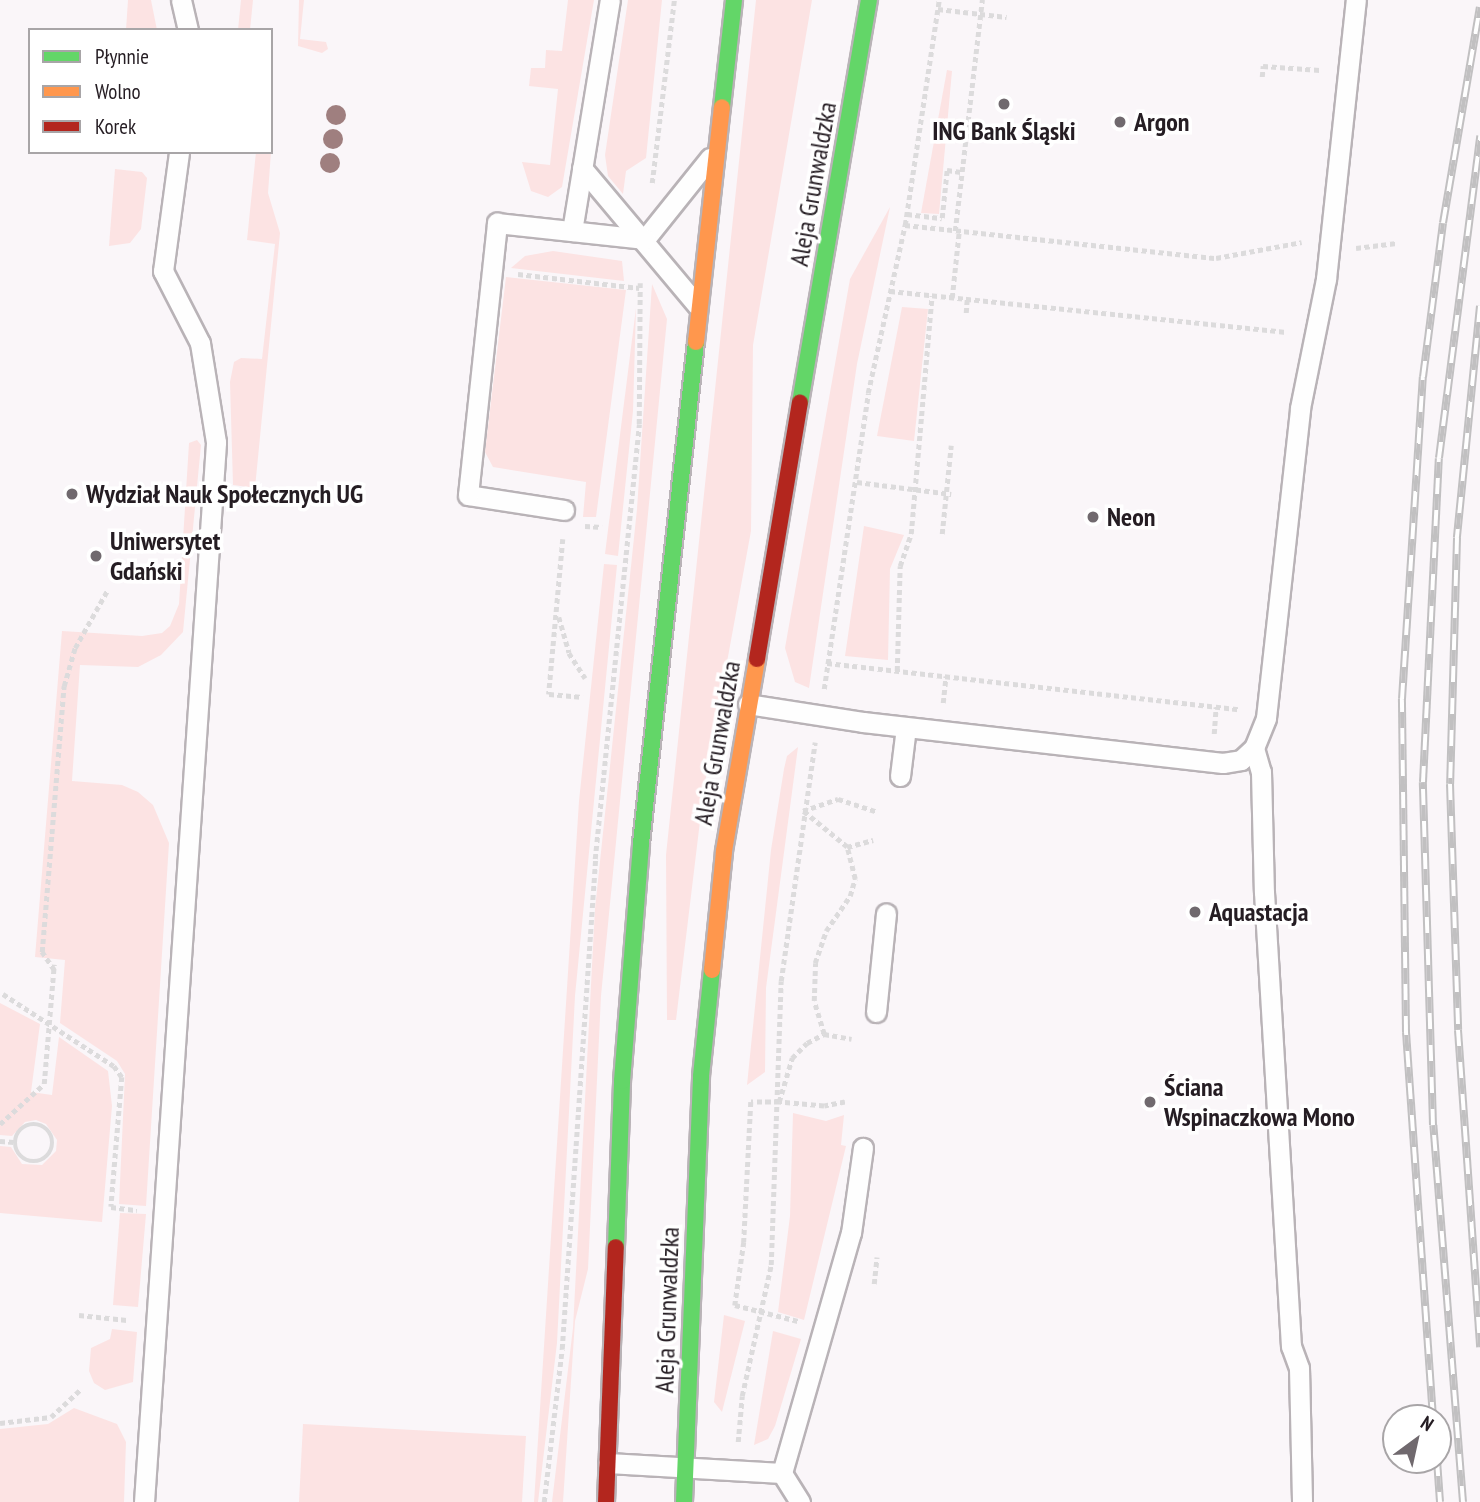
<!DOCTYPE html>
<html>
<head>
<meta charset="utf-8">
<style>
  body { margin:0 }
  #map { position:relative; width:1480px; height:1502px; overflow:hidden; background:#faf6f9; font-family:"PT Sans Narrow",sans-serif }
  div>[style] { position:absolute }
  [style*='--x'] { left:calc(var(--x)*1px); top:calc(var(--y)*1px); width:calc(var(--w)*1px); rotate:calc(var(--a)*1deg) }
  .green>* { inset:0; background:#fce3e3 }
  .path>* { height:4.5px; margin-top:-2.25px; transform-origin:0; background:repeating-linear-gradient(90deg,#dcdbdc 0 5px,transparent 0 8.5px) }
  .path>.ring { margin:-2.25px; padding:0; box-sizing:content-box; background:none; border:4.5px solid #dcdbdc; border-radius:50% }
  .roads { filter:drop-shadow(2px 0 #b9b3b7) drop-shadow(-2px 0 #b9b3b7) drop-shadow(0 2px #b9b3b7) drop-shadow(0 -2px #b9b3b7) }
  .lane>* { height:19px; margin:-9.5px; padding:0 9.5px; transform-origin:9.5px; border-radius:9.5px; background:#fefefe }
  .fast>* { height:16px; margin:-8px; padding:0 8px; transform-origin:8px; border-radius:8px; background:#63d668 }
  .slow>* { height:16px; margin:-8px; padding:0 8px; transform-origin:8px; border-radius:8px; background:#ff974d }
  .jam>* { height:16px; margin:-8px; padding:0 8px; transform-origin:8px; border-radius:8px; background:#b3261e }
  .rail>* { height:8px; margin-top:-4px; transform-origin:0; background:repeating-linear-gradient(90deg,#fff 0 16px,#c1c0c1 0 32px); box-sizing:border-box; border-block:2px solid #c1c0c1 }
  .trees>* { width:20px; height:20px; margin:-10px; border-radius:50%; background:#9f7f7f }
  .dots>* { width:19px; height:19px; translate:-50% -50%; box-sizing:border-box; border:4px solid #fff; border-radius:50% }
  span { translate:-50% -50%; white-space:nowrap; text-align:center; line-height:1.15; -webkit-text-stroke:7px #fff; paint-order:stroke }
  .poi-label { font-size:26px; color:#251d23; font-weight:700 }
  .left { translate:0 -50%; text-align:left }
  .street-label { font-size:26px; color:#251d23 }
  .legend { position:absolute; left:28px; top:28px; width:245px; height:126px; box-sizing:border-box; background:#fff; border:2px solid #a8a5a7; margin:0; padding:9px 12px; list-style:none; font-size:21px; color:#251d23 }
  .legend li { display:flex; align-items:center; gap:14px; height:35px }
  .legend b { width:35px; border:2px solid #a8a5a7 }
  .north { position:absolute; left:1382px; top:1404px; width:70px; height:70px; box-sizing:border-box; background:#fff; border:2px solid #a8a5a7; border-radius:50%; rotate:33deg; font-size:19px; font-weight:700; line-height:28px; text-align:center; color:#251d23 }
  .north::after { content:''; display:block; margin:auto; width:24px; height:32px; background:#70696e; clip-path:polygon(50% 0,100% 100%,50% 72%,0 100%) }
</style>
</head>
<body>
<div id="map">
  <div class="green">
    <div style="clip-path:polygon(128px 0,151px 0,157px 30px,126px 30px)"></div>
    <div style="clip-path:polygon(241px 0,253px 0,250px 30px,238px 30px)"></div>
    <div style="clip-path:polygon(299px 0,304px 0,300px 39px,326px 42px,328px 49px,322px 53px,298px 46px)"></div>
    <div style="clip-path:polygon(568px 0,594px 0,562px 187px,548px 197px,531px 191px,522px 162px,550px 165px,558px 89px,529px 86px,531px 68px,545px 68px,546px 50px,562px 51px)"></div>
    <div style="clip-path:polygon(628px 0,662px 0,646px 158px,626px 171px,623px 194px,608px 176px,605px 155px)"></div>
    <div style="clip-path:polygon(756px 0,812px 0,753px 345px,751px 531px,704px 788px,676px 1020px,667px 1020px,666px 855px)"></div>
    <div style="clip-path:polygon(947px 70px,952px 71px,939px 214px,921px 213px)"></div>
    <div style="clip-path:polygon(256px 152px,271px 152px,268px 193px,280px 233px,255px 488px,233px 485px,230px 382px,234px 362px,241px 358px,262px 359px,275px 244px,247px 240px)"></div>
    <div style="clip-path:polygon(115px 169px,142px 172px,147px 178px,141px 229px,130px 243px,109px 246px)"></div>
    <div style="clip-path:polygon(890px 207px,857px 364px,809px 688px,795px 682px,785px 648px,850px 279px)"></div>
    <div style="clip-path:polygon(553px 251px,622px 261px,624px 281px,511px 268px,525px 256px)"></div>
    <div style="clip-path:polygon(506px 277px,626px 290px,596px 517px,583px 517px,586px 482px,493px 467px,485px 452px)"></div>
    <div style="clip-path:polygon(652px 284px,667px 319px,601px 996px,588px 1269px,575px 1321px,563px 1502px,552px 1502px,573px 1328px,595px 909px,637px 509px)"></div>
    <div style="clip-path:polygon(902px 307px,928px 309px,914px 441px,877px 436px)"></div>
    <div style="clip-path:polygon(636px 308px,633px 411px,618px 556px,605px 554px)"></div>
    <div style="clip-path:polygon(197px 440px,201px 445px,183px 632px,161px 655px,138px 667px,80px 665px,72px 781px,122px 785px,138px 792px,153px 805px,169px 843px,146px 1206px,119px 1204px,125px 1074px,117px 1061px,60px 1023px,65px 960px,35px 957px,62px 631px,142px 636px,162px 633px,170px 626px,179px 604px,189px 443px)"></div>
    <div style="clip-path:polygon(864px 526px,904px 535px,890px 569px,888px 660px,845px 656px)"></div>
    <div style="clip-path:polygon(604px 564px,617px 565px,575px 996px,557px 1343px,538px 1502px,534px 1502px,579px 801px)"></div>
    <div style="clip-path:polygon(798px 747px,766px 988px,765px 1072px,747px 1085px,771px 850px,784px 769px,787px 756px)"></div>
    <div style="clip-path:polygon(0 1003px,40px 1024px,31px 1092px,52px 1095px,59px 1037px,108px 1071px,112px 1106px,102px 1222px,0 1213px,0 1146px,11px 1147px,22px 1164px,42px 1165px,56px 1151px,57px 1140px,46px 1124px,36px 1120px,25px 1122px,12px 1136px,0 1135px)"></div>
    <div style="clip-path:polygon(793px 1113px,826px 1121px,844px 1115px,841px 1145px,846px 1146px,804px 1320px,778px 1312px,790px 1216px)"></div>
    <div style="clip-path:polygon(120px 1213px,146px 1214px,138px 1307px,113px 1305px)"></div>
    <div style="clip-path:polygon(724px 1315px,745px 1321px,722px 1412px,714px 1402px)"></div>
    <div style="clip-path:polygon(112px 1329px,137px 1332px,133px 1382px,105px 1390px,94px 1383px,89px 1371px,91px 1348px,110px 1339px)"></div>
    <div style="clip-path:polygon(773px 1331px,801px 1339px,775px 1426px,768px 1439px,754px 1445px)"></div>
    <div style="clip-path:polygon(74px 1408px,117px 1424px,126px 1442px,124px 1502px,0 1502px,0 1429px,48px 1424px)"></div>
    <div style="clip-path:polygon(303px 1424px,526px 1436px,522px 1502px,299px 1502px)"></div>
  </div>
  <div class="path">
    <div style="--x:938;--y:9;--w:69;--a:6.6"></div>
    <div style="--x:1262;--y:77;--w:11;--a:-85"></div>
    <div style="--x:1263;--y:66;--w:57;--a:4"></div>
    <div style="--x:652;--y:183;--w:184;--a:-83.1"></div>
    <div style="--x:907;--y:214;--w:35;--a:7"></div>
    <div style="--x:942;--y:218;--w:48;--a:-84.1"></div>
    <div style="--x:947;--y:170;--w:14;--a:8"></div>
    <div style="--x:905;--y:225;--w:313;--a:6.1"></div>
    <div style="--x:1216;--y:258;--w:87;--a:-10.5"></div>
    <div style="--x:955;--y:231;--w:233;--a:-83.3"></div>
    <div style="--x:1356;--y:248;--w:41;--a:-7"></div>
    <div style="--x:518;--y:274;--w:122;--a:6.6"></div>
    <div style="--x:890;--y:291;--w:398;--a:5.9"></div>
    <div style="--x:952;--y:298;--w:67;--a:-84"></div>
    <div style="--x:966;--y:313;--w:14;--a:-86"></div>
    <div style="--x:857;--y:482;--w:95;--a:7.3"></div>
    <div style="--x:585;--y:526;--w:17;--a:3"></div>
    <div style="--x:942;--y:534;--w:89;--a:-84.2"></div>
    <div style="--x:563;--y:539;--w:156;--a:95.2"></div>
    <div style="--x:549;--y:694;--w:34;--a:5"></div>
    <div style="--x:559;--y:617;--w:37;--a:74"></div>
    <div style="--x:569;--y:653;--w:30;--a:57"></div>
    <div style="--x:827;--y:663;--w:414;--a:6.4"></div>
    <div style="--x:897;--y:671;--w:105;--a:-88.4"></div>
    <div style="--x:900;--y:566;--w:34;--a:-71"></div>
    <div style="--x:911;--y:534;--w:239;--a:-85"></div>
    <div style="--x:824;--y:689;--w:299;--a:-81.5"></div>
    <div style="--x:868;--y:393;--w:172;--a:-77.6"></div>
    <div style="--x:905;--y:225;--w:228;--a:-81.4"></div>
    <div style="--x:943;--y:703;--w:27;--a:-84"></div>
    <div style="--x:1214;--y:734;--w:27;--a:-86"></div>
    <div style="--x:847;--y:847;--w:27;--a:-15"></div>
    <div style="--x:54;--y:970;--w:22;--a:-124"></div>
    <div style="--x:42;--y:952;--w:267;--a:-85.3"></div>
    <div style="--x:64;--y:686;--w:40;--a:-74"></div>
    <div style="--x:75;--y:648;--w:65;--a:-60.7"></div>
    <div style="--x:3;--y:994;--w:132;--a:33"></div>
    <div style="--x:114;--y:1066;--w:14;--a:54"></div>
    <div style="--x:122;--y:1077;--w:130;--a:94.8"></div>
    <div style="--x:111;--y:1207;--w:26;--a:7"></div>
    <div style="--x:824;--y:1034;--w:34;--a:-107"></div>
    <div style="--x:814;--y:1001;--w:38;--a:-88"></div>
    <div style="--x:815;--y:963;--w:34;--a:-71"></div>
    <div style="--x:826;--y:931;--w:42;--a:-55.6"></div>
    <div style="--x:850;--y:896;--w:18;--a:-74"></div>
    <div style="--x:855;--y:879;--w:33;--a:-104"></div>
    <div style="--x:847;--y:847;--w:57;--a:-140.7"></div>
    <div style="--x:803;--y:811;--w:37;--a:-19"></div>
    <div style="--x:838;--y:799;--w:40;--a:18"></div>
    <div style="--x:779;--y:1102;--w:28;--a:180"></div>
    <div style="--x:751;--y:1102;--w:140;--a:92.9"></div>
    <div style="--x:744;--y:1242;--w:64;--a:98.1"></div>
    <div style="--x:735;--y:1305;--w:65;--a:14.3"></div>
    <div style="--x:845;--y:1102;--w:21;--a:169"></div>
    <div style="--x:824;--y:1106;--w:45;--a:-174.9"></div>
    <div style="--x:779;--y:1102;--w:46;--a:-73.5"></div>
    <div style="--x:792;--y:1058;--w:21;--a:-45"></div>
    <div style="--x:807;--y:1043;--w:19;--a:-28"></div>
    <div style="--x:824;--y:1034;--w:28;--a:10"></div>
    <div style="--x:0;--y:1124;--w:59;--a:-42.3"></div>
    <div style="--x:44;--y:1084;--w:120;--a:-85.2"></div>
    <div class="ring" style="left:15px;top:1124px;width:33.5px;height:33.5px"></div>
    <div style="--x:0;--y:1141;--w:14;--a:4"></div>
    <div style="--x:874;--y:1284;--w:27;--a:-84"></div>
    <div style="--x:79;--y:1315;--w:48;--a:5.9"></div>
    <div style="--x:0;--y:1423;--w:51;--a:-6.7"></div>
    <div style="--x:51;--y:1417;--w:42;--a:-43.1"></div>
    <div style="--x:738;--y:1442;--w:46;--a:-85"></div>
    <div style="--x:742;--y:1396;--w:134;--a:-77.5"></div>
    <div style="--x:771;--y:1265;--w:284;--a:-88"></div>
    <div style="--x:781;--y:981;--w:241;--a:-81.9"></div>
    <div style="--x:544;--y:1502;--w:154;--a:-83.3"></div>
    <div style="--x:562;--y:1349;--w:491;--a:-86.1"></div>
    <div style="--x:595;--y:859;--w:437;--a:-84.2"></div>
    <div style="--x:639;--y:424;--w:141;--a:-89.6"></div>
  </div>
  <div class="roads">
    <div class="lane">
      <div style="--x:181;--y:0;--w:31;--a:77"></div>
      <div style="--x:582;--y:168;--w:179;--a:50"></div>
      <div style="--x:572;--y:231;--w:234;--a:-80.7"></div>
      <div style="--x:645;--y:239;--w:104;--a:-51.3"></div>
      <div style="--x:564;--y:510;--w:97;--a:-171.1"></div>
      <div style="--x:468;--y:495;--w:274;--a:-83.9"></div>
      <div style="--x:497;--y:223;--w:149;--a:6.2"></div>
      <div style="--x:748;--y:704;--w:116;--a:8.9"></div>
      <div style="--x:863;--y:722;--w:362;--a:6.5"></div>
      <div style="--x:1223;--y:763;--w:18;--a:-9"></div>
      <div style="--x:1241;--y:760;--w:18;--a:-43"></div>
      <div style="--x:1254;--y:748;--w:32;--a:-68"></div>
      <div style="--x:1266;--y:718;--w:312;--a:-83.7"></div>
      <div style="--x:1300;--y:408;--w:132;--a:-78.6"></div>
      <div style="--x:1326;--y:279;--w:281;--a:-83.9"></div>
      <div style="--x:1254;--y:748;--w:25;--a:74"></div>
      <div style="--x:1261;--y:772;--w:120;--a:88.6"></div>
      <div style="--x:1264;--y:892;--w:455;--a:86.6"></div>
      <div style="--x:1291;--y:1346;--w:23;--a:70"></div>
      <div style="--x:1299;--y:1368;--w:134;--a:88.7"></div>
      <div style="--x:900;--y:776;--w:49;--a:-83"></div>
      <div style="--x:876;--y:1012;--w:99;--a:-84.2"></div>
      <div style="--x:608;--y:1463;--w:174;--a:3.3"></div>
      <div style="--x:144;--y:1502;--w:1062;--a:-86.11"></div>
      <div style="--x:216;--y:442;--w:100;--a:-99.2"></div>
      <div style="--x:200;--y:343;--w:81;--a:-117.2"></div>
      <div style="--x:163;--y:271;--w:120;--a:-82.3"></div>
      <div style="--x:800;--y:1502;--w:34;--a:-122"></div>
      <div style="--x:782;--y:1473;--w:250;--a:-74"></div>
      <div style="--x:851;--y:1233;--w:86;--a:-82"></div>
    </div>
    <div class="fast">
      <div style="--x:722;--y:107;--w:108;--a:-83.6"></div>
      <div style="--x:800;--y:403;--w:409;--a:-80.3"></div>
      <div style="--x:616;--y:1247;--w:166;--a:-87.9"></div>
      <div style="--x:622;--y:1081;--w:239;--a:-85.4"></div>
      <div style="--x:641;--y:843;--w:504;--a:-83.74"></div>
      <div style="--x:684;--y:1502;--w:426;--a:-87.7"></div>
      <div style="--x:701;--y:1076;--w:107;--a:-84.1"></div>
    </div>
    <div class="slow">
      <div style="--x:696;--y:342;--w:236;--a:-83.7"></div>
      <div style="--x:712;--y:970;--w:120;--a:-84.2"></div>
      <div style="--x:724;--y:851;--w:195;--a:-80.2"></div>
    </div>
    <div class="jam">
      <div style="--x:757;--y:659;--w:260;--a:-80.5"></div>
      <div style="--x:606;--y:1502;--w:255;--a:-87.8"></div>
    </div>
  </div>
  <div class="rail">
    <div style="--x:1480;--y:306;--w:233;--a:95.7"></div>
    <div style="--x:1457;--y:538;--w:246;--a:91.6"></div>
    <div style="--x:1450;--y:784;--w:246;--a:88.1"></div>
    <div style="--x:1458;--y:1030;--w:318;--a:86"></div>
    <div style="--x:1433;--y:1418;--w:387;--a:-94"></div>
    <div style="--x:1406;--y:1032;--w:333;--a:-90.7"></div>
    <div style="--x:1402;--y:699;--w:323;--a:-86.3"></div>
    <div style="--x:1423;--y:377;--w:155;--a:-82.6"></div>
    <div style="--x:1443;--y:223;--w:219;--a:-80.3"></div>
    <div style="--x:1437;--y:1460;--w:42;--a:85.9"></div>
    <div style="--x:1463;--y:1502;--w:378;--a:-94.5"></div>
    <div style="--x:1433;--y:1125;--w:343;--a:-91.7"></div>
    <div style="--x:1423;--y:782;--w:324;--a:-87.2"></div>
    <div style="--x:1439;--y:458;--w:325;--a:-82.7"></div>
  </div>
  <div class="trees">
    <div style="left:336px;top:115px"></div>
    <div style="left:333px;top:139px"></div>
    <div style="left:330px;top:163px"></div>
  </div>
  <div class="dots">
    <div style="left:1004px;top:104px;background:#70696e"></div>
    <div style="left:1120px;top:122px;background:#70696e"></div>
    <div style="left:72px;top:494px;background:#70696e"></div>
    <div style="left:1093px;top:517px;background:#70696e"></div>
    <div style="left:96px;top:556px;background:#70696e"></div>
    <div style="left:1195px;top:912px;background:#70696e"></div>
    <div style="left:1150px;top:1102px;background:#70696e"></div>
  </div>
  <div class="poi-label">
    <span class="left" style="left:1134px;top:122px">Argon</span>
    <span style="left:1004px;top:131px">ING Bank Śląski</span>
    <span class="left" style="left:86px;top:494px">Wydział Nauk Społecznych UG</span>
    <span class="left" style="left:1107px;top:517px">Neon</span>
    <span class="left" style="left:110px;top:556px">Uniwersytet<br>Gdański</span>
    <span class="left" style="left:1209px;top:912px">Aquastacja</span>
    <span class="left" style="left:1164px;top:1102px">Ściana<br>Wspinaczkowa Mono</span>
  </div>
  <div class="street-label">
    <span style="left:813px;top:184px;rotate:-80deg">Aleja Grunwaldzka</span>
    <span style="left:717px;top:743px;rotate:-80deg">Aleja Grunwaldzka</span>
    <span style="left:667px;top:1310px;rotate:-88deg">Aleja Grunwaldzka</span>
  </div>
  <ul class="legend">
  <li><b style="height:9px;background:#63d668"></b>Płynnie</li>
  <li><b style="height:9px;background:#ff974d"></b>Wolno</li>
  <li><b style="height:9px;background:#b3261e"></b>Korek</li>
  </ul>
  <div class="north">N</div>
</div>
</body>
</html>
